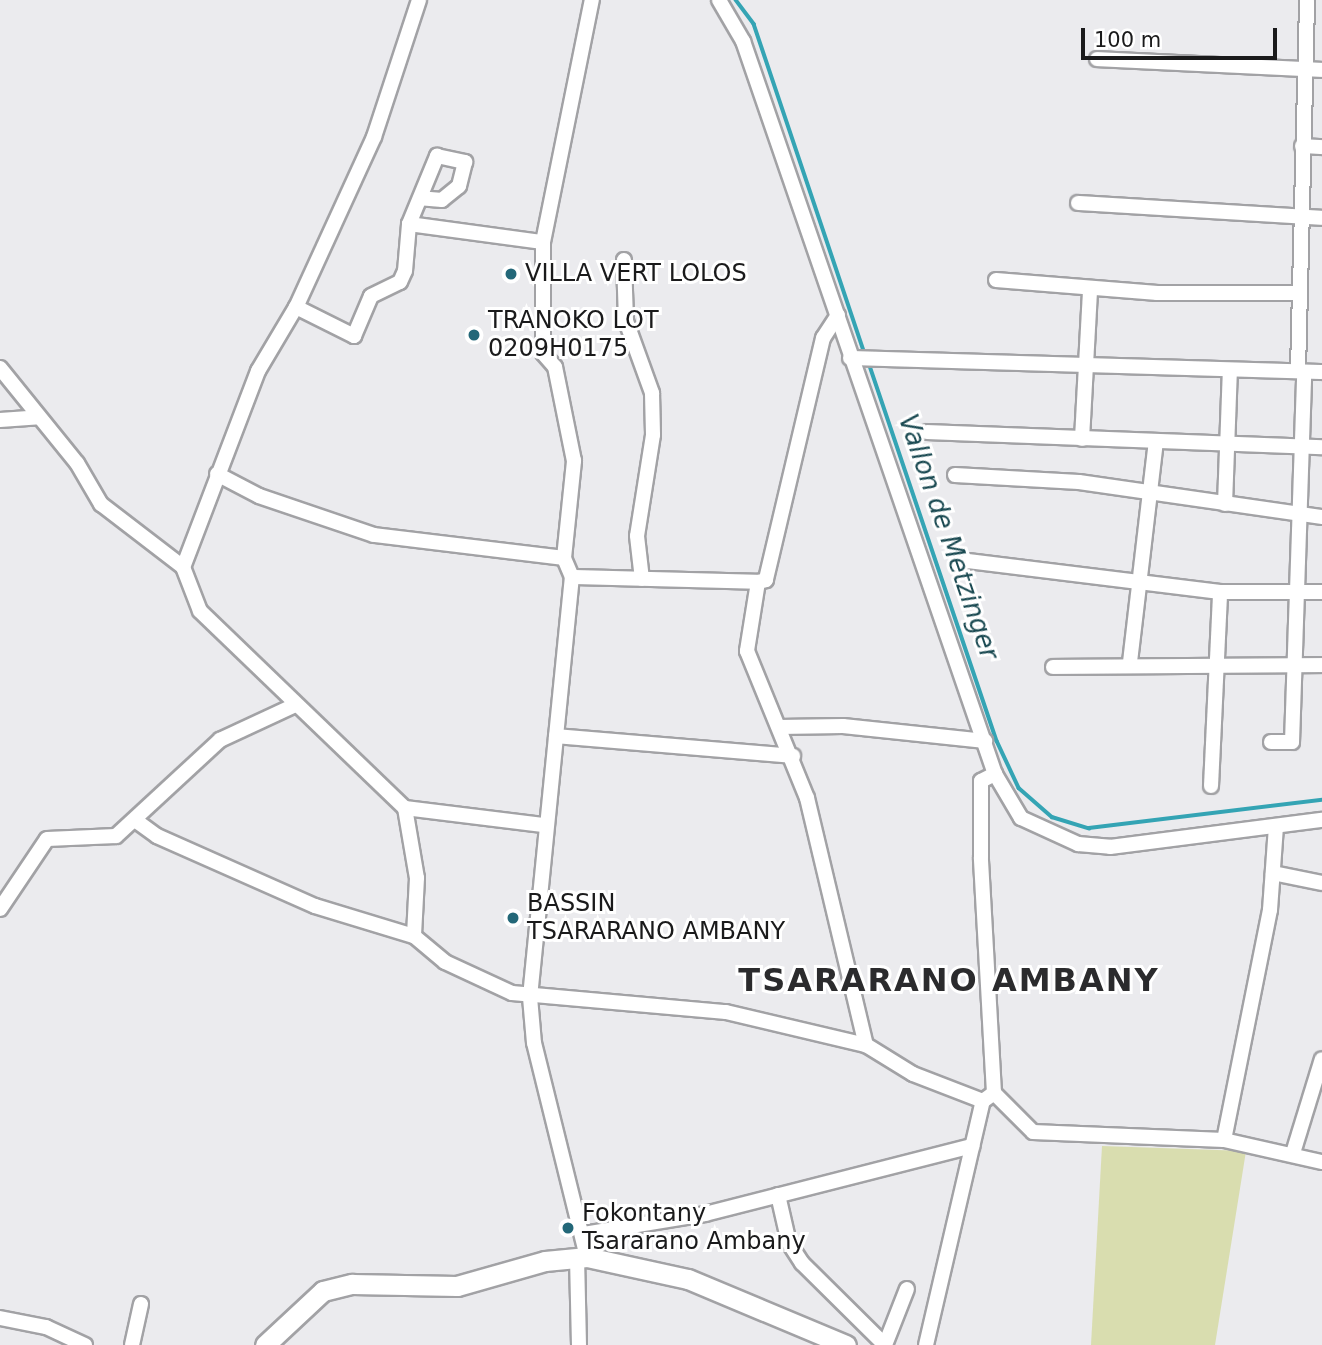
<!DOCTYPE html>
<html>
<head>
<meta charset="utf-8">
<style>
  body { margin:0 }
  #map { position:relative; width:1322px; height:1345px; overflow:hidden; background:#ebebee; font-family:"DejaVu Sans",sans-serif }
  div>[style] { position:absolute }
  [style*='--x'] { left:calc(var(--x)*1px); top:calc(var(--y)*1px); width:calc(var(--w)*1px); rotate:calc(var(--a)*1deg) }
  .green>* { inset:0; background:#d9ddaf }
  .stream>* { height:3.5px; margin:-1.75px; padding:0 1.75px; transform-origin:1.75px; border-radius:1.75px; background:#34a4b4 }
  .roads { filter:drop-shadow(2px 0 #a2a2a5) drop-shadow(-2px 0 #a2a2a5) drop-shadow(0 2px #a2a2a5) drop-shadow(0 -2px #a2a2a5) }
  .street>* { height:14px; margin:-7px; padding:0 7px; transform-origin:7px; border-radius:7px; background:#fff }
  .secondary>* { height:19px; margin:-9.5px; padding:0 9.5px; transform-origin:9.5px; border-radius:9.5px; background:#fff }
  .dots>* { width:19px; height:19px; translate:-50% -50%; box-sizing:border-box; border:4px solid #fff; border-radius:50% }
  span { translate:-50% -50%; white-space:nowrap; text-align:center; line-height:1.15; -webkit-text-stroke:6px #fff; paint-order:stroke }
  .poi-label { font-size:24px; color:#1a1a1b }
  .left { translate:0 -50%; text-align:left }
  .water-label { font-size:26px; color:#1b4a52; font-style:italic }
  .district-label { font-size:32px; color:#2b2b2d; font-weight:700; letter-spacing:2px }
  .scale { position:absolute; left:1081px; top:28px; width:196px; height:32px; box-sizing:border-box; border:4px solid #1a1a1b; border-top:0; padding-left:9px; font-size:21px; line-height:24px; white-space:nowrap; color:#1a1a1b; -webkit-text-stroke:5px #fff; paint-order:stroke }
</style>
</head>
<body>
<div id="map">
  <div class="green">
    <div style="clip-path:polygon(1102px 1146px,1246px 1151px,1215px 1345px,1091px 1345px)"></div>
  </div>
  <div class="stream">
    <div style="--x:736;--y:0;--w:30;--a:53"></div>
    <div style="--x:754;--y:24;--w:350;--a:71.4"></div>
    <div style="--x:869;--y:363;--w:399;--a:71.3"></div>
    <div style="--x:997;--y:741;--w:52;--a:64.9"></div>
    <div style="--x:1019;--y:788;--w:44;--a:41.3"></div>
    <div style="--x:1052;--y:817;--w:39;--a:17"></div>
    <div style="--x:1089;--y:828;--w:235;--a:-6.9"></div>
  </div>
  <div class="roads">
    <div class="street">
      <div style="--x:419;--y:0;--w:144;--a:108.2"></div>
      <div style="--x:374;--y:137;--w:187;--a:114.6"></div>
      <div style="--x:296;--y:307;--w:74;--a:120.7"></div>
      <div style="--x:258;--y:371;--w:210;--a:110.9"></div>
      <div style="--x:183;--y:567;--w:47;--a:68.9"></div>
      <div style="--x:200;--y:611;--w:284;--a:43.9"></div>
      <div style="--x:405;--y:808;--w:139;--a:7"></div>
      <div style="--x:719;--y:0;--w:48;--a:59.7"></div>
      <div style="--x:743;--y:41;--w:775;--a:71.03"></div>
      <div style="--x:995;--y:774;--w:51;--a:59.4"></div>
      <div style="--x:1021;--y:818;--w:63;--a:24.5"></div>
      <div style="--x:1078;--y:844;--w:32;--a:5"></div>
      <div style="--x:1110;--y:847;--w:214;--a:-7.3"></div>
      <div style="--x:1097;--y:59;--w:225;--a:2.8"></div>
      <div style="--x:1302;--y:146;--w:20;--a:3"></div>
      <div style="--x:1078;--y:203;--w:244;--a:3.5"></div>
      <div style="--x:409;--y:224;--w:135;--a:7.7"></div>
      <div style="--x:624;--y:260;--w:61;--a:88.1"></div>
      <div style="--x:626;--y:321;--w:77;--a:70.1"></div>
      <div style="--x:652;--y:393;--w:42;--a:88.6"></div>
      <div style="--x:653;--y:435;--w:102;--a:99"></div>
      <div style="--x:637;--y:536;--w:43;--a:83.4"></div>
      <div style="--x:996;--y:280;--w:162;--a:4.6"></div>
      <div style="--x:1157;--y:293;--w:141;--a:0"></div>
      <div style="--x:296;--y:307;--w:65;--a:26.6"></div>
      <div style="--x:354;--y:336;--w:43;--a:-67"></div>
      <div style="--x:371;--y:296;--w:32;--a:-26"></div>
      <div style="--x:400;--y:282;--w:12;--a:-66"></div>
      <div style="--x:405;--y:271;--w:47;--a:-85.1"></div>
      <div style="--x:409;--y:224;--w:74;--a:-67.6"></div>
      <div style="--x:437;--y:156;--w:29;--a:12"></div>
      <div style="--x:465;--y:162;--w:25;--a:104"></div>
      <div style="--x:459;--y:186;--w:22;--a:141"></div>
      <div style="--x:442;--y:200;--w:21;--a:-175"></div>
      <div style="--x:838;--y:315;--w:27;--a:123"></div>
      <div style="--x:823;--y:338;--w:249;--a:103.3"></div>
      <div style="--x:766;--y:580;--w:8;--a:166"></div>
      <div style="--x:758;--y:582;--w:70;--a:99.1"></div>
      <div style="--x:747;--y:651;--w:159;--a:67.8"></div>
      <div style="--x:807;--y:798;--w:254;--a:76.6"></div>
      <div style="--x:866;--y:1045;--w:55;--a:31.7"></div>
      <div style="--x:913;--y:1074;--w:75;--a:21.1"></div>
      <div style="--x:850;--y:358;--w:472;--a:1.7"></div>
      <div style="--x:0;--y:368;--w:122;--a:51"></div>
      <div style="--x:77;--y:463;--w:48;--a:59.7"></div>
      <div style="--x:101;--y:504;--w:103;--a:37.5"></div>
      <div style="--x:1298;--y:371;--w:371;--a:-88.6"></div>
      <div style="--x:0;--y:420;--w:39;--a:-4"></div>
      <div style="--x:927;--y:432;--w:395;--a:2.2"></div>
      <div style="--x:1082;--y:439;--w:149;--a:-86.9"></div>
      <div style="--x:217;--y:474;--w:47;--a:27.6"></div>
      <div style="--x:259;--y:496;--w:121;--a:18.7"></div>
      <div style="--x:374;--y:535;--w:191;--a:6.9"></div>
      <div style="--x:955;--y:475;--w:124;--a:3.2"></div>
      <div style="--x:1079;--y:482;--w:246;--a:8.2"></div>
      <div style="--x:1225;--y:504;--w:134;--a:-87.9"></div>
      <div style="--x:968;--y:561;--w:254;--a:7"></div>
      <div style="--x:1220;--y:592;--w:102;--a:0"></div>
      <div style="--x:572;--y:577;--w:186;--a:1.5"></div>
      <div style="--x:1130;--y:662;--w:222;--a:-83.3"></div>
      <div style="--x:1053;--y:667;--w:269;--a:-0.4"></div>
      <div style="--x:779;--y:727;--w:64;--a:-0.9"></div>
      <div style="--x:843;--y:726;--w:143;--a:6"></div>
      <div style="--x:556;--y:736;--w:238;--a:4.8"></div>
      <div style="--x:1271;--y:742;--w:21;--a:0"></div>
      <div style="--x:1292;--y:742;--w:370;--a:-88.1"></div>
      <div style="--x:1211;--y:786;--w:194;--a:-87.3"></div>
      <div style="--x:405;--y:808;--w:71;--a:80.3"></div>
      <div style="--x:417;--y:878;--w:58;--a:93"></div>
      <div style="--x:135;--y:820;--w:27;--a:36"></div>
      <div style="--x:157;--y:836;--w:173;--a:23.9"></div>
      <div style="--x:315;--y:906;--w:103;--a:16.9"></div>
      <div style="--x:414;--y:936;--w:40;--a:40"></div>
      <div style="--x:445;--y:962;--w:74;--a:24.8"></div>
      <div style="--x:512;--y:993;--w:215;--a:5.1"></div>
      <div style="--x:726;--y:1012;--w:144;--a:13.3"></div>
      <div style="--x:1273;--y:873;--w:50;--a:11.5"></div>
      <div style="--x:0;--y:909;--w:84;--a:-56.1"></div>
      <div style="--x:47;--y:839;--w:69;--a:-2.5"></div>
      <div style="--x:116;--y:836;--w:142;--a:-42.7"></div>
      <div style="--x:220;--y:740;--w:81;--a:-25"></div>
      <div style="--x:994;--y:1093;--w:236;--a:-93.2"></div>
      <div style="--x:981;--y:857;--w:76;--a:-90"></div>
      <div style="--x:981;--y:781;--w:16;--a:-27"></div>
      <div style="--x:1224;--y:1140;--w:235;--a:-78.7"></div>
      <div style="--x:1270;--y:910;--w:84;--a:-85.9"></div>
      <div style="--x:1293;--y:1153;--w:98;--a:-72.9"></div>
      <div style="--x:778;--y:1195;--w:49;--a:77.1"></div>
      <div style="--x:789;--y:1243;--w:24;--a:57"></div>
      <div style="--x:802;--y:1263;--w:117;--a:44.7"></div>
      <div style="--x:885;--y:1345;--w:60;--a:-68.6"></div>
      <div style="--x:583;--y:1234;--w:124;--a:-9.3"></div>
      <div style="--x:705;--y:1214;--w:276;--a:-14.3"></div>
      <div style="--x:577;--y:1257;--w:88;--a:88.7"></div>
      <div style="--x:587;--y:1257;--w:220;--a:-103.9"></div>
      <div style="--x:534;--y:1043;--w:46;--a:-95"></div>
      <div style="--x:530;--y:997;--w:422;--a:-84.3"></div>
      <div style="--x:572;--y:577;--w:21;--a:-113"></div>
      <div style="--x:564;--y:558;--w:98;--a:-84.1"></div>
      <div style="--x:574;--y:461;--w:96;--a:-101.4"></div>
      <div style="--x:555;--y:367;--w:18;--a:-131"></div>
      <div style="--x:543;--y:353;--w:111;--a:-90"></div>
      <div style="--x:543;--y:242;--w:247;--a:-78.6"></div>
      <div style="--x:0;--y:1318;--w:47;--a:11.1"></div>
      <div style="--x:46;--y:1327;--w:43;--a:24.8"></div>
      <div style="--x:132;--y:1345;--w:42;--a:-77.6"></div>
      <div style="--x:926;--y:1345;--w:251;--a:-76.9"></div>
      <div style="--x:983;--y:1101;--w:14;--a:-36"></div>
      <div style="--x:994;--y:1093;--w:55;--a:45"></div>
      <div style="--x:1033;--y:1132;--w:191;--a:2.4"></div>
      <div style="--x:1224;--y:1140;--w:100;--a:12.7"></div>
    </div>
    <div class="secondary">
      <div style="--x:265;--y:1345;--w:79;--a:-43"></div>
      <div style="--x:323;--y:1291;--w:30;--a:-14"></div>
      <div style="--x:352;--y:1284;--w:105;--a:1.1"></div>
      <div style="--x:457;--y:1286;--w:91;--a:-15.9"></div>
      <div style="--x:545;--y:1261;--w:42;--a:-5.4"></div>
      <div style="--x:587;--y:1257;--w:103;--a:12.3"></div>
      <div style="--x:688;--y:1279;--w:171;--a:22.7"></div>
    </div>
  </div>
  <div class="dots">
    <div style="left:511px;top:274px;background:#236778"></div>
    <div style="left:474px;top:335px;background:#236778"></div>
    <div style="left:513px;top:918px;background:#236778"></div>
    <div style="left:568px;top:1228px;background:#236778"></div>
  </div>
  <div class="poi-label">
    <span class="left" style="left:525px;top:274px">VILLA VERT LOLOS</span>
    <span class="left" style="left:488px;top:335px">TRANOKO LOT<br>0209H0175</span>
    <span class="left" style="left:527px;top:918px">BASSIN<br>TSARARANO AMBANY</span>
    <span class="left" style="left:582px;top:1228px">Fokontany<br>Tsararano Ambany</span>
  </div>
  <div class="water-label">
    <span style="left:948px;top:537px;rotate:71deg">Vallon de Metzinger</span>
  </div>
  <div class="district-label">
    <span style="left:949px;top:980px">TSARARANO AMBANY</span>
  </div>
  <div class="scale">100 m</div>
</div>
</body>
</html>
